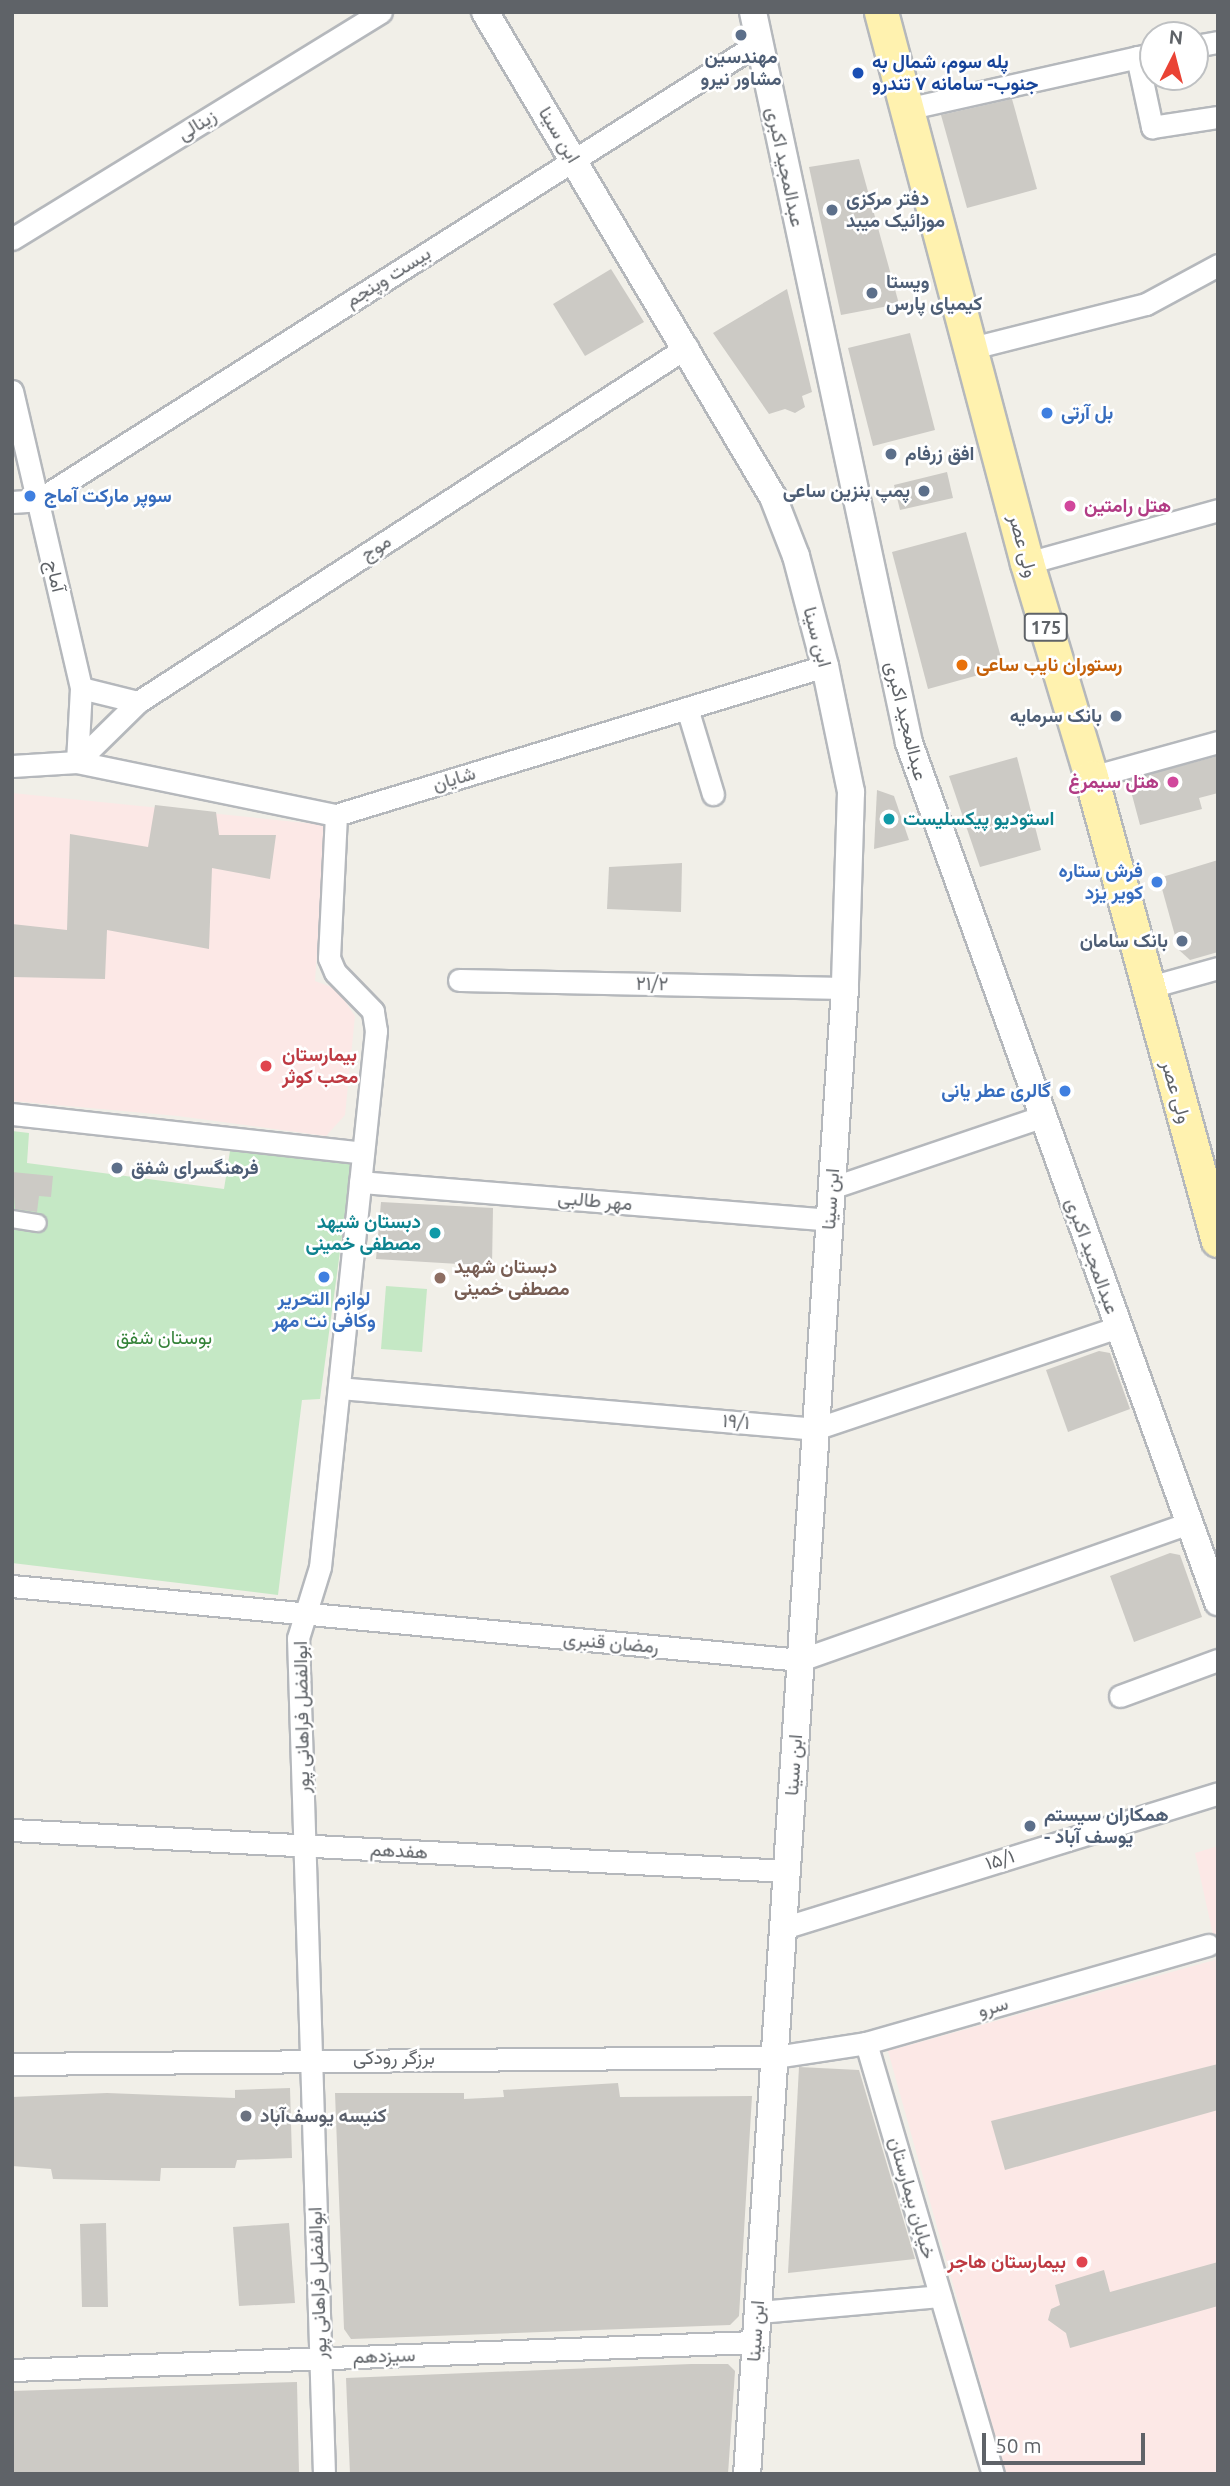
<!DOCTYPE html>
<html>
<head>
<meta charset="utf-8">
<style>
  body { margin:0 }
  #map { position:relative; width:1230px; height:2486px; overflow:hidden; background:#f1efe8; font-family:Ubuntu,Vazirmatn,sans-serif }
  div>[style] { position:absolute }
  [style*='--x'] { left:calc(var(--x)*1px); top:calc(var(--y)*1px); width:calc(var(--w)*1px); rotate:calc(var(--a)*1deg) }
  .medical>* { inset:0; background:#fce8e6 }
  .green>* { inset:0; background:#c5e8c5 }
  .building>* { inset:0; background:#cccac5 }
  .roads { filter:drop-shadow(2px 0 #b5b8bc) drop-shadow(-2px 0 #b5b8bc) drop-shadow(0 2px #b5b8bc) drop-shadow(0 -2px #b5b8bc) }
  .pedestrian>* { height:16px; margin:-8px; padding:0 8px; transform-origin:8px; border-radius:8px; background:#fff }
  .minor>* { height:21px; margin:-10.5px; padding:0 10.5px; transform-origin:10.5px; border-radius:10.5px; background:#fff }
  .tertiary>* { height:26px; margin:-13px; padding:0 13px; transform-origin:13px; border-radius:13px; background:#fff }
  .primary>* { height:33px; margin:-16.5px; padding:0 16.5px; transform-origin:16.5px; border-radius:16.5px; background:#fff2af }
  .dots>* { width:19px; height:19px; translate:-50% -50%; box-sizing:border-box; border:4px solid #fff; border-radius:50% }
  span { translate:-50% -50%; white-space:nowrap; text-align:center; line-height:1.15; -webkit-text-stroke:5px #fff; paint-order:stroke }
  .shield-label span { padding:2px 5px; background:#fff; border:2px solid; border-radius:5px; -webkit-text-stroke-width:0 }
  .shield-label { font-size:18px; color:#5f6368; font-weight:700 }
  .service-label { font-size:19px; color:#4e5e75; font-weight:700 }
  .left { translate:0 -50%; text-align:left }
  .right { translate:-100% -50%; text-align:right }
  .transit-label { font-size:19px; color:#164399; font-weight:700 }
  .street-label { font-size:19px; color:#5f6368 }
  .shop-label { font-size:19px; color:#366cbe; font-weight:700 }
  .hotel-label { font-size:19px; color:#b23c85; font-weight:700 }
  .food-label { font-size:19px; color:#c56008; font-weight:700 }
  .culture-label { font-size:19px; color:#0d838f; font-weight:700 }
  .health-label { font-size:19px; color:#be3a42; font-weight:700 }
  .education-label { font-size:19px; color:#785e54; font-weight:700 }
  .park-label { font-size:19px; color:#348238 }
  .worship-label { font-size:19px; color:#5b616d; font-weight:700 }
  .frame { position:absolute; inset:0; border:14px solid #5f6368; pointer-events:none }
  .north { position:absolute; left:1139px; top:21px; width:70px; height:70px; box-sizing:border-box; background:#fff; border:2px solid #bfc1c3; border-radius:50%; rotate:6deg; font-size:19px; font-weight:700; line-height:28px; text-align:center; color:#5f6368 }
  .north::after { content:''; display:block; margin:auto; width:24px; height:32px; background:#ea4335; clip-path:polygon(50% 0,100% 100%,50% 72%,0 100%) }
  .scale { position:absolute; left:982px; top:2433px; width:163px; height:32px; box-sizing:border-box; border:4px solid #5f6368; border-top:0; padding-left:9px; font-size:21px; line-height:24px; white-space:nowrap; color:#5f6368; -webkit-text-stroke:5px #fff; paint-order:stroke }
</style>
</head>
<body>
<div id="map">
  <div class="medical">
    <div style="clip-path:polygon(12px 793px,326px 825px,315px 981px,337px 989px,355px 1016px,345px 1115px,326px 1136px,178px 1116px,12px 1101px)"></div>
    <div style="clip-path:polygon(1218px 1846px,1218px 1957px,1195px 1853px)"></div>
    <div style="clip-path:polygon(1218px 1959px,1218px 2474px,1006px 2474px,888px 2051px)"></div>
  </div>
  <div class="green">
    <div style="clip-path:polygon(12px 1131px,29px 1133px,27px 1163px,224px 1189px,230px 1151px,352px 1163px,320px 1399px,302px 1400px,278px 1595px,12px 1563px)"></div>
    <div style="clip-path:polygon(386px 1286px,427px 1289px,422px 1352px,381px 1349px)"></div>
  </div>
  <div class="building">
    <div style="clip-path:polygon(1012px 99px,1037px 189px,967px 208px,941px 115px)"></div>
    <div style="clip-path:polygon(859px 159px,899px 304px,841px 315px,809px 167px)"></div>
    <div style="clip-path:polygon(611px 269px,644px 322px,585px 356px,553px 304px)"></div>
    <div style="clip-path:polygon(787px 289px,812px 392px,802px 396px,805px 407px,795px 413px,785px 409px,769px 414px,713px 333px)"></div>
    <div style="clip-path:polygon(910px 333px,935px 430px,873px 446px,848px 348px)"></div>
    <div style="clip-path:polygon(947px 472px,953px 498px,900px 510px,894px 485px)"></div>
    <div style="clip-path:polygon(966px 532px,1004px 668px,928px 689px,892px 552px)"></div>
    <div style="clip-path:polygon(1218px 756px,1218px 793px,1199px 798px,1202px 809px,1140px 825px,1128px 780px)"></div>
    <div style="clip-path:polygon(1017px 757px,1041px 850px,980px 867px,949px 776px)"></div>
    <div style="clip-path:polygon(877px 790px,894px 796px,909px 840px,874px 849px)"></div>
    <div style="clip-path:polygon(155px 805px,216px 812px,219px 835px,276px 835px,270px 879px,212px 868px,209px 949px,107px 930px,105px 979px,12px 977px,12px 924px,67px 930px,70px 834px,148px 847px)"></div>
    <div style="clip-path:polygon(1218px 860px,1218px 952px,1190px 960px,1179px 950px,1159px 878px)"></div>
    <div style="clip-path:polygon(682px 863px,681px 912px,607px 909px,609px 867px)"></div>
    <div style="clip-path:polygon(12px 1172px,53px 1176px,51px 1197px,39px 1196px,37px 1212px,15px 1209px)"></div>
    <div style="clip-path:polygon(381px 1202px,493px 1208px,492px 1266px,376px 1259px)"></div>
    <div style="clip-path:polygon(1099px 1351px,1110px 1353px,1130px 1409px,1068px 1432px,1046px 1370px)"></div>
    <div style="clip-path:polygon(1170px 1553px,1180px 1555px,1202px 1617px,1134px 1642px,1110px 1576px)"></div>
    <div style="clip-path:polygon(1218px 2064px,1218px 2110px,1005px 2170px,991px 2121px)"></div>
    <div style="clip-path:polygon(799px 2067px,859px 2070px,915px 2259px,788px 2273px)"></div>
    <div style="clip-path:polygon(618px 2083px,620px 2097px,752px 2096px,739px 2316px,730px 2325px,351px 2339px,344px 2329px,335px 2093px,464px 2093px,464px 2099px,504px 2097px,503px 2090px)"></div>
    <div style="clip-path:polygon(290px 2088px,292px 2158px,237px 2160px,235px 2168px,161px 2168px,160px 2181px,53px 2179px,51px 2169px,12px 2166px,12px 2097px,107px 2093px,235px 2098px,235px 2090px)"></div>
    <div style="clip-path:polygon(106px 2223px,108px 2307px,82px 2307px,80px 2224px)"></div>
    <div style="clip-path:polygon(289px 2223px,295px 2303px,239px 2306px,233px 2227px)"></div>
    <div style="clip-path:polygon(1218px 2262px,1218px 2306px,1070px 2348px,1066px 2333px,1048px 2320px,1051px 2309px,1060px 2305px,1055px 2285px,1104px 2270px,1110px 2292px)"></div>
    <div style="clip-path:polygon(691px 2364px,728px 2364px,735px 2371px,728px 2474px,350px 2474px,346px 2378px)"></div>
    <div style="clip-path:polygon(297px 2382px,299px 2474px,12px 2474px,12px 2391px)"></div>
  </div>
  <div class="roads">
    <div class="pedestrian">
      <div style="--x:12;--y:1219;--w:26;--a:9"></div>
    </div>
    <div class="minor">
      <div style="--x:1195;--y:46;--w:23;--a:-10"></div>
      <div style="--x:1137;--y:57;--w:72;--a:77.9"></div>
      <div style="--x:1152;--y:127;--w:67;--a:-8.6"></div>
      <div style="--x:906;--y:109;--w:253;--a:-12.6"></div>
      <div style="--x:12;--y:239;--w:433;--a:-31.6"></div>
      <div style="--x:972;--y:348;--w:179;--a:-14.2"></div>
      <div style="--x:1146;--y:304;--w:82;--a:-28.4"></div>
      <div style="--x:12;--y:391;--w:305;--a:76.9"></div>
      <div style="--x:81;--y:688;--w:74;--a:93.1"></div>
      <div style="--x:12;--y:502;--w:26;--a:-4"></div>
      <div style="--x:38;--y:500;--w:855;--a:-32.39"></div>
      <div style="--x:1027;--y:563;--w:198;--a:-15.5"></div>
      <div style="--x:81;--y:688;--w:59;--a:13.8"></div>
      <div style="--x:687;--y:708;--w:90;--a:73.2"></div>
      <div style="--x:77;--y:762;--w:86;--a:-44.5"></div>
      <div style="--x:138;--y:702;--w:654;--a:-32.89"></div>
      <div style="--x:12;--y:766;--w:65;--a:-3.5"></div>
      <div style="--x:77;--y:762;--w:264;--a:11.6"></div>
      <div style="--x:336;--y:815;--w:511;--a:-16.95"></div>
      <div style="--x:1091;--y:777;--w:132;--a:-15.4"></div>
      <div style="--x:459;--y:980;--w:386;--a:1.2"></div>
      <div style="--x:1146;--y:988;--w:75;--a:-15.5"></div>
      <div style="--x:12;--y:1114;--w:353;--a:6.3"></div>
      <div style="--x:360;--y:1182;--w:471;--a:4.6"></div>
      <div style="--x:831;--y:1188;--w:222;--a:-18.7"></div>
      <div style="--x:339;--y:1388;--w:478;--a:4.9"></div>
      <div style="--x:815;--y:1429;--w:320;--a:-18.6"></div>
      <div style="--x:12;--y:1586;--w:791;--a:5.36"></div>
      <div style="--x:800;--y:1660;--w:412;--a:-19.4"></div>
      <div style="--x:1120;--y:1696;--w:104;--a:-20.2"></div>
      <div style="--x:12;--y:1830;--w:776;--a:3.03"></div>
      <div style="--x:783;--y:1928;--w:455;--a:-17.2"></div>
      <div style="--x:866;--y:2043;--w:449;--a:73.6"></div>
      <div style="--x:12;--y:2064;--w:763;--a:-0.53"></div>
      <div style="--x:775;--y:2057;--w:92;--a:-8.7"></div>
      <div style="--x:866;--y:2043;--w:356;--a:-16"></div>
      <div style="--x:758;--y:2312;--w:183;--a:-5"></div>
      <div style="--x:12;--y:2370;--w:745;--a:-2.16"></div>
      <div style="--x:324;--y:2474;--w:836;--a:-91.78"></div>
      <div style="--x:298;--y:1638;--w:74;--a:-72.8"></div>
      <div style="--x:320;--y:1567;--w:539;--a:-84.04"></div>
      <div style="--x:376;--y:1031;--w:20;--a:-99"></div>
      <div style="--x:373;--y:1011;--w:54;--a:-134.3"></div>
      <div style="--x:335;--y:972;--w:15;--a:-113"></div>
      <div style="--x:329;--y:958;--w:143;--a:-87.2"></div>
    </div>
    <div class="tertiary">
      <div style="--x:485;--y:12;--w:564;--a:59.3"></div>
      <div style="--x:773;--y:497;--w:63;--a:68.7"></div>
      <div style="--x:796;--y:556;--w:114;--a:75.2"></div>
      <div style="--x:825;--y:666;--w:129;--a:78.3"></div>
      <div style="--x:851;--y:792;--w:196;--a:91.8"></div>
      <div style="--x:845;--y:988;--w:1489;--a:93.77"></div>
      <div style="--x:753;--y:12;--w:747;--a:77.95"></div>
      <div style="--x:909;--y:743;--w:913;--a:70.22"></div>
    </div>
    <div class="primary">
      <div style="--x:881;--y:12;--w:570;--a:75.16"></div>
      <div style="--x:1027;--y:563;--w:223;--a:73.3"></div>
      <div style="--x:1091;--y:777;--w:480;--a:74.7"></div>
    </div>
  </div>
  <div class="dots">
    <div style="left:741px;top:35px;background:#5c6f8a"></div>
    <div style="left:858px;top:73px;background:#1a4fb4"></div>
    <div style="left:832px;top:210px;background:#5c6f8a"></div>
    <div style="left:872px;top:293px;background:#5c6f8a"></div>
    <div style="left:1047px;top:413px;background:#3f7fe0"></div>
    <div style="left:891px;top:454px;background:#5c6f8a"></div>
    <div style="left:924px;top:491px;background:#5c6f8a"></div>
    <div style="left:30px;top:496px;background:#3f7fe0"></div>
    <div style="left:1070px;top:506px;background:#d1479c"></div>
    <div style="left:962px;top:665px;background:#e8710a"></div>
    <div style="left:1116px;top:716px;background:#5c6f8a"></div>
    <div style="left:1173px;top:782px;background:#d1479c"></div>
    <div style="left:889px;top:819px;background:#0f9aa8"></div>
    <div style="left:1157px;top:882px;background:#3f7fe0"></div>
    <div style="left:1182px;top:941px;background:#5c6f8a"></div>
    <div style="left:266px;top:1066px;background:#e0444e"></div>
    <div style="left:1065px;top:1091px;background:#3f7fe0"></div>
    <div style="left:117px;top:1168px;background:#5c6f8a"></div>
    <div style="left:435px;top:1233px;background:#0f9aa8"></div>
    <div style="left:324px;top:1277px;background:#3f7fe0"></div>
    <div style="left:440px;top:1278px;background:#8d6e63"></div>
    <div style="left:1030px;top:1826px;background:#5c6f8a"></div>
    <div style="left:246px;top:2116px;background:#6b7280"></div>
    <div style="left:1082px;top:2262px;background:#e0444e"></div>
  </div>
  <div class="shield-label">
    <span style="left:1046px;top:627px">175</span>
  </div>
  <div class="service-label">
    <span style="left:741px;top:68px">مهندسین<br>مشاور نیرو</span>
    <span class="left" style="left:846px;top:210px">دفتر مرکزی<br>موزائیک میبد</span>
    <span class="left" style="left:886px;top:293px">ویستا<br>کیمیای پارس</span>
    <span class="left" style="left:905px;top:454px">افق زرفام</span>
    <span class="right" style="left:910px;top:491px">پمپ بنزین ساعی</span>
    <span class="right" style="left:1102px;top:716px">بانک سرمایه</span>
    <span class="right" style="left:1168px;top:941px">بانک سامان</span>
    <span class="left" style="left:131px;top:1168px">فرهنگسرای شفق</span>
    <span class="left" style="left:1044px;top:1826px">همکاران سیستم<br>- یوسف آباد</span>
  </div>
  <div class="transit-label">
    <span class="left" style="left:872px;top:73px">پله سوم، شمال به<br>جنوب- سامانه ۷ تندرو</span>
  </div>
  <div class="street-label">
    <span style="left:197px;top:125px;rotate:-32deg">زینالی</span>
    <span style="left:559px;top:135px;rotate:59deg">ابن سینا</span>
    <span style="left:785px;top:167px;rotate:78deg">عبدالمجید اکبری</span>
    <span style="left:388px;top:277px;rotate:-32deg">بیست وپنجم</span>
    <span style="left:1023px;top:546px;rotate:75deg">ولی عصر</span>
    <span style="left:376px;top:548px;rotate:-33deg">موج</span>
    <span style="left:55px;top:576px;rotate:77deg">آماج</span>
    <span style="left:817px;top:637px;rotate:75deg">ابن سینا</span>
    <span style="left:906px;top:721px;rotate:76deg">عبدالمجید اکبری</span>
    <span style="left:454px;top:779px;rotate:-17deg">شایان</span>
    <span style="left:652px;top:984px;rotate:1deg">۲۱/۲</span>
    <span style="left:1176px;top:1092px;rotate:74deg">ولی عصر</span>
    <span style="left:831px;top:1199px;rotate:-86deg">ابن سینا</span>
    <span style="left:595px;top:1201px;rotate:5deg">مهر طالبی</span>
    <span style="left:1092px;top:1256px;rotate:70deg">عبدالمجید اکبری</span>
    <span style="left:736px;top:1422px;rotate:5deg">۱۹/۱</span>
    <span style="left:611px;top:1643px;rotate:5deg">رمضان قنبری</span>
    <span style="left:302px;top:1717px;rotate:-91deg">ابوالفضل فراهانی پور</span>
    <span style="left:794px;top:1765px;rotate:-86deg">ابن سینا</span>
    <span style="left:399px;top:1851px;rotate:3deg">هفدهم</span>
    <span style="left:1000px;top:1860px;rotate:-17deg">۱۵/۱</span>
    <span style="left:993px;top:2007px;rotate:-16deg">سرو</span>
    <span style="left:394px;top:2058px">برزگر رودکی</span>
    <span style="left:912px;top:2198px;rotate:74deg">خیابان بیمارستان</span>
    <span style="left:318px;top:2283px;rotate:-92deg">ابوالفضل فراهانی پور</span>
    <span style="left:756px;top:2331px;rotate:-86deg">ابن سینا</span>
    <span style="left:384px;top:2356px;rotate:-2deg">سیزدهم</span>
  </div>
  <div class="shop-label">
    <span class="left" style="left:1061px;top:413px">بل آرتی</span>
    <span class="left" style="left:44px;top:496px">سوپر مارکت آماج</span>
    <span class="right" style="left:1143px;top:882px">فرش ستاره<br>کویر یزد</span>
    <span class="right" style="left:1051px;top:1091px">گالری عطر یانی</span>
    <span style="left:324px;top:1310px">لوازم التحریر<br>وکافی نت مهر</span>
  </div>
  <div class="hotel-label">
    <span class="left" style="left:1084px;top:506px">هتل رامتین</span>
    <span class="right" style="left:1159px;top:782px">هتل سیمرغ</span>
  </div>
  <div class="food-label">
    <span class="left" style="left:976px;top:665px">رستوران نایب ساعی</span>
  </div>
  <div class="culture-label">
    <span class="left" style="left:903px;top:819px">استودیو پیکسلیست</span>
    <span class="right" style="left:421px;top:1233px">دبستان شیهد<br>مصطفی خمینی</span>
  </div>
  <div class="health-label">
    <span class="left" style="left:282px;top:1066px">بیمارستان<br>محب کوثر</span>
    <span class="right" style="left:1066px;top:2262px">بیمارستان هاجر</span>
  </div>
  <div class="education-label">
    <span class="left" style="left:454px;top:1278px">دبستان شهید<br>مصطفی خمینی</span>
  </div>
  <div class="park-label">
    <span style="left:164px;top:1338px">بوستان شفق</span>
  </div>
  <div class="worship-label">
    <span class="left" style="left:260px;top:2116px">کنیسه یوسف‌آباد</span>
  </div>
  <div class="frame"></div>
  <div class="north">N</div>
  <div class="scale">50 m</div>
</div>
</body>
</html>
